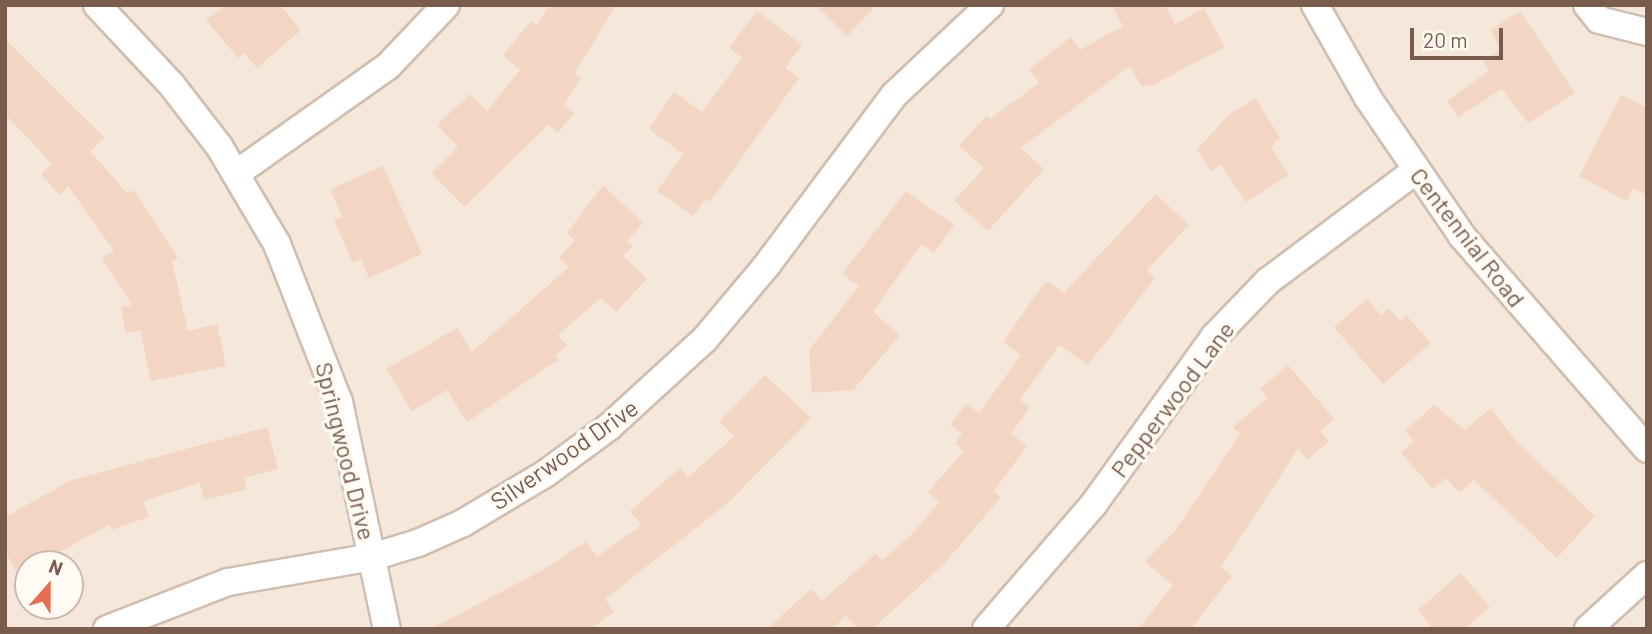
<!DOCTYPE html>
<html>
<head>
<meta charset="utf-8">
<style>
  body { margin:0 }
  #map { position:relative; width:1652px; height:634px; overflow:hidden; background:#fdf6ec; font-family:Barlow,sans-serif }
  div>[style] { position:absolute }
  [style*='--x'] { left:calc(var(--x)*1px); top:calc(var(--y)*1px); width:calc(var(--w)*1px); rotate:calc(var(--a)*1deg) }
  .residential>* { inset:0; background:#f5e8da }
  .building>* { inset:0; background:#f3d5c3 }
  .roads { filter:drop-shadow(2px 0 #d1beb0) drop-shadow(-2px 0 #d1beb0) drop-shadow(0 2px #d1beb0) drop-shadow(0 -2px #d1beb0) }
  .street>* { height:26px; margin:-13px; padding:0 13px; transform-origin:13px; border-radius:13px; background:#fff }
  span { translate:-50% -50%; white-space:nowrap; text-align:center; line-height:1.15; -webkit-text-stroke:7px #fffaf3; paint-order:stroke }
  .street-label { font-size:24px; color:#7a5c4d }
  .frame { position:absolute; inset:0; border:7px solid #7a5c4d; pointer-events:none }
  .north { position:absolute; left:14px; top:550px; width:70px; height:70px; box-sizing:border-box; background:#fffaf3; border:2px solid #cabbb1; border-radius:50%; rotate:21deg; font-size:19px; font-weight:700; line-height:28px; text-align:center; color:#7a5c4d }
  .north::after { content:''; display:block; margin:auto; width:24px; height:32px; background:#e76f51; clip-path:polygon(50% 0,100% 100%,50% 72%,0 100%) }
  .scale { position:absolute; left:1410px; top:28px; width:93px; height:32px; box-sizing:border-box; border:4px solid #7a5c4d; border-top:0; padding-left:9px; font-size:21px; line-height:24px; white-space:nowrap; color:#7a5c4d; -webkit-text-stroke:5px #fffaf3; paint-order:stroke }
</style>
</head>
<body>
<div id="map">
  <div class="residential">
    <div style="clip-path:polygon(evenodd,5px 5px,1647px 5px,1647px 629px,5px 629px,5px 5px,28px 564px,70px 564px,70px 606px,28px 606px,28px 564px)"></div>
  </div>
  <div class="building">
    <div style="clip-path:polygon(225px 5px,280px 5px,301px 30px,257px 68px,244px 53px,238px 58px,206px 20px)"></div>
    <div style="clip-path:polygon(549px 5px,616px 5px,575px 73px,581px 78px,564px 105px,574px 113px,558px 133px,548px 125px,464px 207px,432px 173px,458px 147px,437px 125px,470px 94px,487px 111px,520px 70px,503px 55px,531px 21px,537px 26px)"></div>
    <div style="clip-path:polygon(816px 5px,877px 5px,847px 36px)"></div>
    <div style="clip-path:polygon(1112px 5px,1165px 5px,1175px 24px,1204px 8px,1225px 47px,1155px 84px,1142px 87px,1130px 66px,1021px 148px,1044px 169px,988px 231px,954px 201px,984px 168px,959px 146px,987px 115px,990px 119px,1039px 83px,1029px 69px,1071px 37px,1080px 50px,1123px 26px)"></div>
    <div style="clip-path:polygon(757px 11px,802px 45px,785px 68px,799px 78px,710px 202px,705px 199px,693px 216px,657px 191px,683px 154px,649px 129px,674px 92px,702px 112px,742px 58px,729px 48px)"></div>
    <div style="clip-path:polygon(1520px 11px,1575px 93px,1528px 123px,1502px 89px,1458px 117px,1447px 101px,1489px 71px,1483px 61px,1501px 50px,1490px 30px)"></div>
    <div style="clip-path:polygon(5px 39px,105px 138px,90px 151px,128px 194px,134px 190px,178px 258px,172px 261px,188px 331px,217px 324px,226px 366px,151px 381px,140px 330px,126px 333px,121px 307px,132px 305px,102px 258px,114px 251px,68px 186px,59px 195px,41px 174px,52px 164px,5px 114px)"></div>
    <div style="clip-path:polygon(1621px 95px,1647px 108px,1647px 195px,1633px 188px,1627px 201px,1579px 176px)"></div>
    <div style="clip-path:polygon(1255px 98px,1280px 137px,1271px 147px,1289px 175px,1246px 202px,1221px 165px,1211px 171px,1197px 149px,1229px 115px)"></div>
    <div style="clip-path:polygon(383px 166px,422px 254px,369px 278px,361px 259px,353px 263px,334px 220px,342px 217px,330px 189px)"></div>
    <div style="clip-path:polygon(603px 185px,643px 223px,627px 241px,633px 246px,623px 256px,647px 279px,616px 312px,601px 298px,558px 335px,567px 345px,555px 356px,558px 360px,467px 422px,447px 390px,412px 411px,386px 369px,457px 328px,472px 352px,569px 267px,559px 258px,575px 240px,567px 233px)"></div>
    <div style="clip-path:polygon(906px 191px,954px 225px,934px 253px,921px 244px,873px 312px,900px 335px,853px 390px,812px 393px,809px 350px,859px 286px,842px 274px)"></div>
    <div style="clip-path:polygon(1156px 194px,1189px 225px,1147px 270px,1155px 278px,1088px 365px,1059px 345px,1020px 400px,1030px 407px,1011px 434px,1027px 446px,994px 491px,1001px 497px,944px 564px,872px 629px,858px 629px,846px 616px,832px 629px,767px 629px,811px 589px,822px 601px,876px 553px,882px 560px,914px 532px,939px 502px,928px 492px,964px 451px,955px 444px,962px 433px,950px 425px,966px 404px,979px 413px,1021px 355px,1003px 342px,1042px 286px,1048px 282px,1064px 293px)"></div>
    <div style="clip-path:polygon(1367px 299px,1381px 315px,1389px 308px,1400px 321px,1406px 315px,1431px 343px,1383px 384px,1334px 327px)"></div>
    <div style="clip-path:polygon(1288px 365px,1334px 419px,1320px 431px,1329px 441px,1307px 460px,1298px 449px,1221px 567px,1232px 576px,1191px 629px,1138px 629px,1173px 585px,1145px 562px,1175px 531px,1240px 434px,1233px 427px,1268px 398px,1260px 389px)"></div>
    <div style="clip-path:polygon(765px 375px,811px 418px,728px 503px,605px 599px,614px 612px,590px 629px,430px 629px,545px 569px,586px 541px,597px 557px,642px 525px,630px 511px,680px 468px,688px 477px,735px 436px,719px 422px)"></div>
    <div style="clip-path:polygon(1434px 405px,1465px 430px,1491px 408px,1517px 442px,1595px 516px,1557px 558px,1474px 480px,1459px 493px,1446px 478px,1433px 489px,1401px 453px,1414px 441px,1405px 431px)"></div>
    <div style="clip-path:polygon(267px 427px,278px 469px,244px 478px,247px 489px,204px 500px,200px 483px,143px 501px,149px 517px,111px 530px,109px 525px,38px 564px,28px 564px,18px 575px,5px 551px,5px 517px,72px 480px)"></div>
    <div style="clip-path:polygon(1461px 573px,1490px 607px,1464px 629px,1433px 629px,1418px 610px)"></div>
  </div>
  <div class="roads">
    <div class="street">
      <div style="--x:97;--y:5;--w:108;--a:46.9"></div>
      <div style="--x:171;--y:84;--w:78;--a:52.3"></div>
      <div style="--x:219;--y:146;--w:114;--a:59.4"></div>
      <div style="--x:277;--y:244;--w:170;--a:68.6"></div>
      <div style="--x:339;--y:402;--w:232;--a:78.1"></div>
      <div style="--x:1315;--y:5;--w:107;--a:60.3"></div>
      <div style="--x:1368;--y:98;--w:167;--a:55.7"></div>
      <div style="--x:1462;--y:236;--w:282;--a:49"></div>
      <div style="--x:1587;--y:5;--w:19;--a:51"></div>
      <div style="--x:1599;--y:20;--w:49;--a:14"></div>
      <div style="--x:237;--y:173;--w:185;--a:-35.3"></div>
      <div style="--x:388;--y:66;--w:84;--a:-46.4"></div>
      <div style="--x:107;--y:629;--w:130;--a:-21.2"></div>
      <div style="--x:228;--y:582;--w:146;--a:-9.8"></div>
      <div style="--x:372;--y:557;--w:48;--a:-16.9"></div>
      <div style="--x:418;--y:543;--w:49;--a:-24"></div>
      <div style="--x:463;--y:523;--w:96;--a:-30.9"></div>
      <div style="--x:545;--y:474;--w:81;--a:-36.4"></div>
      <div style="--x:610;--y:426;--w:129;--a:-42.5"></div>
      <div style="--x:705;--y:339;--w:97;--a:-50"></div>
      <div style="--x:767;--y:265;--w:212;--a:-53.2"></div>
      <div style="--x:894;--y:95;--w:132;--a:-43.2"></div>
      <div style="--x:986;--y:629;--w:164;--a:-49.2"></div>
      <div style="--x:1093;--y:505;--w:207;--a:-54.2"></div>
      <div style="--x:1214;--y:337;--w:78;--a:-46"></div>
      <div style="--x:1268;--y:281;--w:184;--a:-36.8"></div>
      <div style="--x:1588;--y:629;--w:80;--a:-42.5"></div>
    </div>
  </div>
  <div class="street-label">
    <span style="left:1468px;top:237px;rotate:52deg">Centennial Road</span>
    <span style="left:1172px;top:399px;rotate:-53deg">Pepperwood Lane</span>
    <span style="left:346px;top:451px;rotate:76deg">Springwood Drive</span>
    <span style="left:564px;top:454px;rotate:-35deg">Silverwood Drive</span>
  </div>
  <div class="frame"></div>
  <div class="north">N</div>
  <div class="scale">20 m</div>
</div>
</body>
</html>
